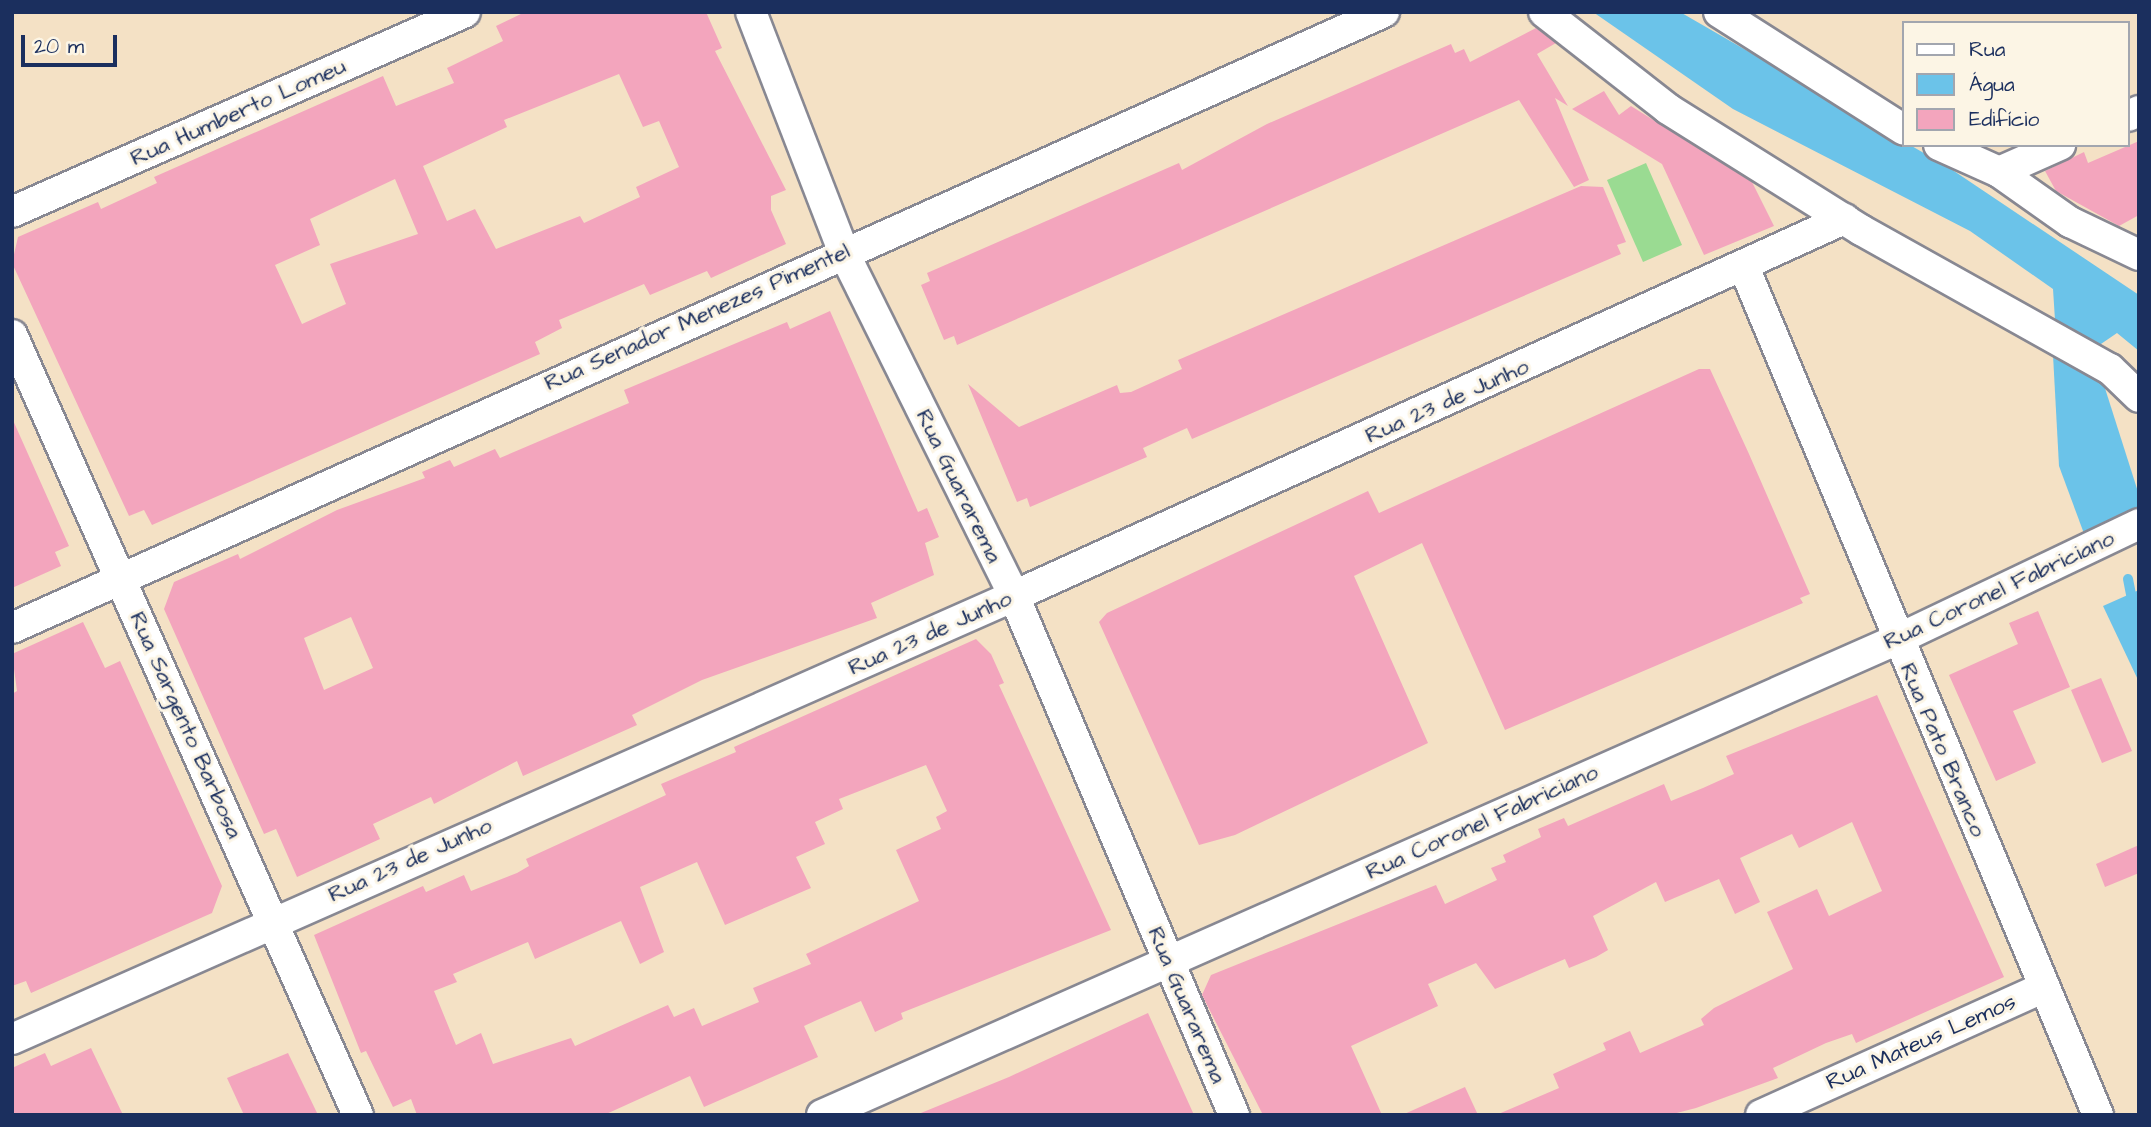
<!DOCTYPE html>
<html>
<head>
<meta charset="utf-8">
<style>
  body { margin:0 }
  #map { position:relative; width:2151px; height:1127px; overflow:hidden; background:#f4e1c5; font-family:"Architects Daughter",sans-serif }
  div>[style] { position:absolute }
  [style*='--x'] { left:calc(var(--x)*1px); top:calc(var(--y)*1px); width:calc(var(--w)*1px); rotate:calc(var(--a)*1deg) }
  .green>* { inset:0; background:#9adb92 }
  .water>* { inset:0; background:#6bc3e9 }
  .stream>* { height:10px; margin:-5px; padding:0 5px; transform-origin:5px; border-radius:5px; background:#6bc3e9 }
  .building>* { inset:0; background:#f3a5bd }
  .roads { filter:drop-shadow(2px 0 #888892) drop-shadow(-2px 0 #888892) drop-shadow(0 2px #888892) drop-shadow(0 -2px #888892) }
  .street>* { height:30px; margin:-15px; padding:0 15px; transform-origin:15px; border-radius:15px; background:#fff }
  span { translate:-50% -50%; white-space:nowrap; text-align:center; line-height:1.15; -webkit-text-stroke:6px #fcf5e5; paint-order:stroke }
  .street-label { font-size:23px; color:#1b2f5e }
  .frame { position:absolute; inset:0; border:14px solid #1b2f5e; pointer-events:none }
  .legend { position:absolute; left:1902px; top:21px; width:228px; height:126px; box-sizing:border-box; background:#fcf5e5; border:2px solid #a2a6af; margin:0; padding:9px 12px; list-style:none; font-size:21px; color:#1b2f5e }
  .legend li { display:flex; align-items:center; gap:14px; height:35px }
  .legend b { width:35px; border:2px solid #a2a6af }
  .scale { position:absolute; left:21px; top:35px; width:96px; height:32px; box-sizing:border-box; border:4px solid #1b2f5e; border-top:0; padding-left:9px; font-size:21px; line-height:24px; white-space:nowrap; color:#1b2f5e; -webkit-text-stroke:5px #fcf5e5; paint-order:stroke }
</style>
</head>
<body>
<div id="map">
  <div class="green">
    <div style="clip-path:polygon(1646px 163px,1682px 245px,1643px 262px,1607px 180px)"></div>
  </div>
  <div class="water">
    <div style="clip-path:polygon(1593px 12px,1680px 12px,1948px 167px,2139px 295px,2139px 351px,2117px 333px,2098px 346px,2055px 320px,2053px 289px,1970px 231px,1733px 109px)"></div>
    <div style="clip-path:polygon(2053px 355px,2103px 382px,2139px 495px,2139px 518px,2086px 539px,2059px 466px)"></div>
    <div style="clip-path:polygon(2139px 590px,2139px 682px,2103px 606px)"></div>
  </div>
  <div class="stream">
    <div style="--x:2128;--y:579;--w:25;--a:79"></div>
  </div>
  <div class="building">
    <div style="clip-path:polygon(evenodd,525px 12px,706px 12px,722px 48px,715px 51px,786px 190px,771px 196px,771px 210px,786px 244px,711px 278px,707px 271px,650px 295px,644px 284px,559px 320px,562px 328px,535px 342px,540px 354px,152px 525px,144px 510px,129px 516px,12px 263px,18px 237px,98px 202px,101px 209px,157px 183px,154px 177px,383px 76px,396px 106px,454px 83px,447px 68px,503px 41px,496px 26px,525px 12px,619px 74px,643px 127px,659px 121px,679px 167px,636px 187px,640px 197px,584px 223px,580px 216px,496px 249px,475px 209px,447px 221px,423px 166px,507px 127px,504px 120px,619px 74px,525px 12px,395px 179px,418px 234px,330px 264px,346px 304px,302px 324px,275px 265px,320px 245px,310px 219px,395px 179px)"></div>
    <div style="clip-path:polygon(1536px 28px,1556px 43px,1537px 54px,1568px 106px,1555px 98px,1589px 180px,1574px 187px,1519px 100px,957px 345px,954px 336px,944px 340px,921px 285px,930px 281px,927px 273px,1179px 163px,1182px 170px,1267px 124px,1451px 44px,1455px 53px,1464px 49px,1470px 62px)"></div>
    <div style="clip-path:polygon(1604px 91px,1619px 115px,1631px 106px,1752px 182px,1774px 226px,1704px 255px,1662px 164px,1572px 109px)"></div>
    <div style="clip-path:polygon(2139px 141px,2139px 215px,2119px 226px,2056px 191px,2045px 171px,2084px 152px,2088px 163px)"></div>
    <div style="clip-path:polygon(1581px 186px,1603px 187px,1626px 242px,1617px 245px,1621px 254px,1192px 439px,1187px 428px,1143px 448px,1147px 457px,1030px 507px,1027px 498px,1017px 502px,968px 384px,1019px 427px,1117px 385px,1120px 393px,1131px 392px,1182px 369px,1178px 360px)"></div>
    <div style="clip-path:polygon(evenodd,830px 311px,918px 512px,927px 508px,939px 537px,925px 543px,934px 575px,871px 603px,877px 618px,702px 680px,632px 715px,637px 725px,523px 776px,517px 761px,434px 804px,431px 797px,373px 824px,380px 839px,297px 877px,276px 829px,264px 834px,164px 609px,174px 582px,238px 554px,240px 559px,337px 510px,425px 478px,422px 472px,450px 460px,454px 467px,495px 449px,500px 458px,629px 403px,624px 390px,787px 322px,790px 329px,830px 311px,351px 617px,373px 668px,324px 690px,304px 638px,351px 617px)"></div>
    <div style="clip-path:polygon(1699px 369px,1710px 369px,1749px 454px,1810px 594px,1800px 598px,1803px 603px,1505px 730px,1422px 543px,1354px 576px,1428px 743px,1235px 835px,1199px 845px,1099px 622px,1107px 613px,1368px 491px,1379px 513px)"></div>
    <div style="clip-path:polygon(12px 418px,69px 546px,55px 552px,61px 566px,12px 588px)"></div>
    <div style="clip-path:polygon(2038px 611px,2070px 687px,2013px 711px,2036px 763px,1996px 781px,1949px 675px,2018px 644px,2009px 623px)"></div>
    <div style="clip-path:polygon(83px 622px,105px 668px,120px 661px,222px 886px,212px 913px,31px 993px,26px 981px,12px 986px,12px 694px,17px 691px,12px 654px)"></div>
    <div style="clip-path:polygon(evenodd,976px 639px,991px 654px,1004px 683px,999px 685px,1111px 930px,901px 1013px,903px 1019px,875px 1032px,861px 1001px,817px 1020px,804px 1026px,818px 1057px,704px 1107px,690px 1076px,604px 1115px,417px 1115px,411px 1099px,393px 1107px,366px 1051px,361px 1053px,314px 935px,423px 886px,426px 892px,464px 875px,471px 891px,517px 873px,529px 866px,526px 859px,666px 795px,661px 784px,736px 752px,734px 747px,976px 639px,926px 765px,947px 811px,936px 817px,941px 829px,896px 850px,919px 901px,806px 954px,811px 964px,753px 988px,759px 1002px,702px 1026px,694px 1008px,674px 1017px,668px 1005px,575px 1046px,571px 1038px,493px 1064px,481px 1033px,456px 1045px,434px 991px,457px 982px,453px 974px,528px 942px,535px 959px,621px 921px,640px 964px,664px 952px,640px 887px,697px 862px,725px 925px,811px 888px,796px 857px,825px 844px,815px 822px,843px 809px,839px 799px,926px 765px)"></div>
    <div style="clip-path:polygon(2101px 678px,2132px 751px,2102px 763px,2071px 690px)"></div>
    <div style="clip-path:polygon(1877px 695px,2004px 977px,1856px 1043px,1852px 1034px,1826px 1043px,1773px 1068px,1778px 1078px,1696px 1108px,1669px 1115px,1496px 1115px,1559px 1088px,1553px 1074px,1606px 1050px,1603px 1043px,1630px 1031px,1640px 1053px,1704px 1025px,1701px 1019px,1714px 1008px,1793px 969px,1767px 912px,1817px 889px,1829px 916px,1882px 891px,1852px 822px,1799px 848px,1792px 834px,1740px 858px,1760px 902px,1735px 914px,1719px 879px,1665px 902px,1656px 882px,1593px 916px,1608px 950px,1596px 957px,1569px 968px,1565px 959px,1495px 989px,1476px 963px,1428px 984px,1438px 1006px,1351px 1046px,1382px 1115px,1263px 1115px,1202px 995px,1211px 975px,1436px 885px,1445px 904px,1497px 880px,1491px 868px,1506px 862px,1503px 855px,1541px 837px,1538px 829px,1564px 818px,1568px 826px,1664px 784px,1671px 801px,1703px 788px,1734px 774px,1726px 756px)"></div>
    <div style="clip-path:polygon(2139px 845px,2139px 873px,2105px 887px,2096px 864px)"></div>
    <div style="clip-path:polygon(1148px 1013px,1194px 1115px,916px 1115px,1009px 1077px)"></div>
    <div style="clip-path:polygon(91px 1048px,123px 1115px,12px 1115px,12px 1068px,45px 1053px,51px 1066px)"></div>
    <div style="clip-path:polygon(288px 1053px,318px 1115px,244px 1115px,227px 1078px)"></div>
    <div style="clip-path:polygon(1465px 1087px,1478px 1115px,1402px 1115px)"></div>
  </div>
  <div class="roads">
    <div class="street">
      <div style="--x:751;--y:12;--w:256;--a:68.9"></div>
      <div style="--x:843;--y:251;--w:385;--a:63.6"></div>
      <div style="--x:1014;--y:596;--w:564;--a:67.03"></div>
      <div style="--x:1544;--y:12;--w:157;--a:38"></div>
      <div style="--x:1668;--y:109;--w:228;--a:32.1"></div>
      <div style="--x:1861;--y:230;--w:285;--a:29.2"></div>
      <div style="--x:2110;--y:369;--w:40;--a:44"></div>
      <div style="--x:1719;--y:12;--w:219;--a:32.5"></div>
      <div style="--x:2128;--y:116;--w:12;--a:-24"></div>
      <div style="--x:1939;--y:145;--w:66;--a:24.2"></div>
      <div style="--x:1999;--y:172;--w:87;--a:35.2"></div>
      <div style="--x:2070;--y:222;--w:76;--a:25.6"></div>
      <div style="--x:1999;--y:172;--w:67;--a:-23.9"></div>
      <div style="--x:12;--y:212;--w:495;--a:-23.8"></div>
      <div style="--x:1744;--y:267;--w:919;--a:67.34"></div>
      <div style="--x:12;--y:335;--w:853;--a:66.08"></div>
      <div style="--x:12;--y:628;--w:1504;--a:-24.18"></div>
      <div style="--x:12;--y:1039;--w:1096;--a:-23.85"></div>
      <div style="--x:1014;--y:596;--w:912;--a:-24.43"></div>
      <div style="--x:822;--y:1115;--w:1174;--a:-23.86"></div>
      <div style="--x:1896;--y:640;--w:269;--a:-25.5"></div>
      <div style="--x:1761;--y:1115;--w:311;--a:-24.3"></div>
    </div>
  </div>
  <div class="street-label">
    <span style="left:238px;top:112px;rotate:-24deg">Rua Humberto Lomeu</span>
    <span style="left:697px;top:317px;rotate:-24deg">Rua Senador Menezes Pimentel</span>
    <span style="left:1447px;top:401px;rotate:-24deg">Rua 23 de Junho</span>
    <span style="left:959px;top:486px;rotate:64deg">Rua Guararema</span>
    <span style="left:1999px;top:590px;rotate:-25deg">Rua Coronel Fabriciano</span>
    <span style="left:930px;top:633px;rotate:-24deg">Rua 23 de Junho</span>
    <span style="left:186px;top:725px;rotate:66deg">Rua Sargento Barbosa</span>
    <span style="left:1943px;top:750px;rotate:67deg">Rua Pato Branco</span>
    <span style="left:1482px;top:822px;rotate:-24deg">Rua Coronel Fabriciano</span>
    <span style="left:410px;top:860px;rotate:-24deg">Rua 23 de Junho</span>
    <span style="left:1187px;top:1005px;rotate:67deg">Rua Guararema</span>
    <span style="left:1921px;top:1042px;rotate:-24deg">Rua Mateus Lemos</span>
  </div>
  <div class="frame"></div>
  <ul class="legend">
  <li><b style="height:9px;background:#fff"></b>Rua</li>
  <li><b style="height:19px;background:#6bc3e9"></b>Água</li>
  <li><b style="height:19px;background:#f3a5bd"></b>Edifício</li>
  </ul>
  <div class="scale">20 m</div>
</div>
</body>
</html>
